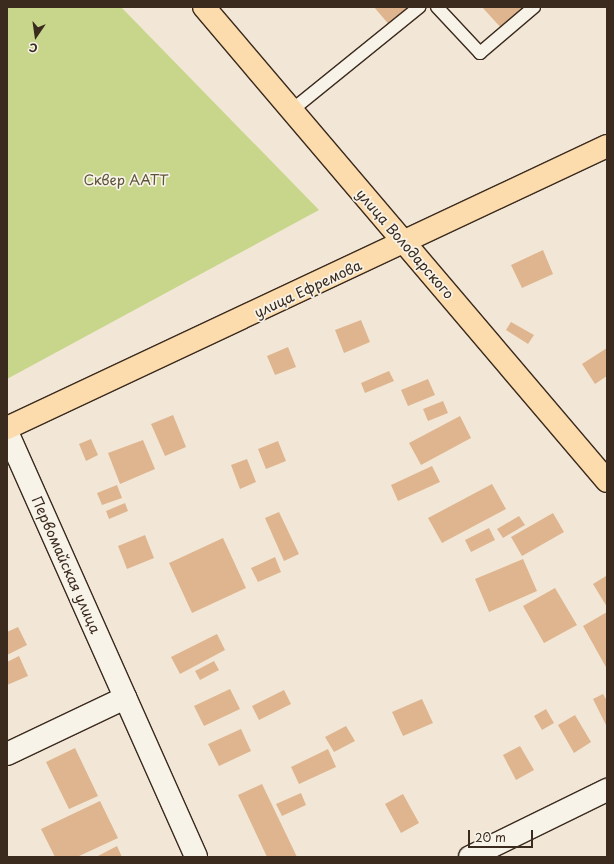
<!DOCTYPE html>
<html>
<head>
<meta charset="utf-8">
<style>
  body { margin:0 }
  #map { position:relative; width:614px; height:864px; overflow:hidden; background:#f2e7d6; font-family:"Playpen Sans",sans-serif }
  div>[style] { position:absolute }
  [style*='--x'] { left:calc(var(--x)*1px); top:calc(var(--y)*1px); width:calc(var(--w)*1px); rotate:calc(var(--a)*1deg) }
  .green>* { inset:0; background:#c7d68a }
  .building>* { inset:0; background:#deb58f }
  .roads { filter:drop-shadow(1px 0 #3b2a1e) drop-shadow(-1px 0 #3b2a1e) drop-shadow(0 1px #3b2a1e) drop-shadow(0 -1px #3b2a1e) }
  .service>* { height:12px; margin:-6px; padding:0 6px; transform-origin:6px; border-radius:6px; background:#f7f3e8 }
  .minor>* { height:22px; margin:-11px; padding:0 11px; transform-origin:11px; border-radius:11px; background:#f7f3e8 }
  .primary>* { height:22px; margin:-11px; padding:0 11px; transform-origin:11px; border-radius:11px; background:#fcdcac }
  span { translate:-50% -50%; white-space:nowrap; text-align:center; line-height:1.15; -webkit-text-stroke:3.5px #f7f3e8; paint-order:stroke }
  .park-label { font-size:14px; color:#5e5539 }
  .street-label { font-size:14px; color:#3b2a1e }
  .frame { position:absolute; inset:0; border:8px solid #3b2a1e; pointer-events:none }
  .north { position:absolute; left:16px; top:16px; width:40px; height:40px; -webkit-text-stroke:3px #f7f3e8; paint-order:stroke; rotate:193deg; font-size:11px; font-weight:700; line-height:16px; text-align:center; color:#3b2a1e }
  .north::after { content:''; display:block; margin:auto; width:14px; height:18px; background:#3b2a1e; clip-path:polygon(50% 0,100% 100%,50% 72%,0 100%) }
  .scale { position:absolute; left:468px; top:830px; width:65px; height:18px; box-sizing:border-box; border:2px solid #3b2a1e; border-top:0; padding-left:5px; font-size:12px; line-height:14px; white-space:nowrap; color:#3b2a1e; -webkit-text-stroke:3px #f7f3e8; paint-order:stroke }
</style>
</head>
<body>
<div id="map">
  <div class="green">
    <div style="clip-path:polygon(7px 7px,121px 7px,319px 210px,7px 379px)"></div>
  </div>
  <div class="building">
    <div style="clip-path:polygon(374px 7px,416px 7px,391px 27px)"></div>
    <div style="clip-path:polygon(482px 7px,529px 7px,503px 30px)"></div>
    <div style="clip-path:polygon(543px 250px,553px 274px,522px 288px,511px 265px)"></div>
    <div style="clip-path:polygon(361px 320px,370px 342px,344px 353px,335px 330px)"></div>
    <div style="clip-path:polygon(511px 322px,534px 335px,528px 344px,506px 330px)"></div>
    <div style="clip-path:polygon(288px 347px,296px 367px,275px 375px,267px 356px)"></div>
    <div style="clip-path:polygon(607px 348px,607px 376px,595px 384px,582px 364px)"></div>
    <div style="clip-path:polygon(389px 371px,394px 381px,365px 393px,361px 383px)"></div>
    <div style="clip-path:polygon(428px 379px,435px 395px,408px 406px,401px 390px)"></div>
    <div style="clip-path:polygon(443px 401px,448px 413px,428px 421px,423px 409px)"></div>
    <div style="clip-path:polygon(173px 415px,186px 447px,165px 456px,151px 424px)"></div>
    <div style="clip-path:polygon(460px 416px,471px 438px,421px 465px,409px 443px)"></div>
    <div style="clip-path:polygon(91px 439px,98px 455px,86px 461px,79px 444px)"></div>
    <div style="clip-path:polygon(143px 440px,155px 469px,120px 484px,108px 453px)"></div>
    <div style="clip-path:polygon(278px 441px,286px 461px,266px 469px,258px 449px)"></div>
    <div style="clip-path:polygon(247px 459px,256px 482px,240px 489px,231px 465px)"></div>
    <div style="clip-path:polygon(432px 466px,440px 482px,398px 501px,391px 485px)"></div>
    <div style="clip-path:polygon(492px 484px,506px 509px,442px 543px,428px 518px)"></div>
    <div style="clip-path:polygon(117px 485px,122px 498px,102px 505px,97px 493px)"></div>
    <div style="clip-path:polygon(125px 503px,128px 511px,109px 519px,106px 511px)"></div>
    <div style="clip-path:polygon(279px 512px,299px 554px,284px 561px,265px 518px)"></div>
    <div style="clip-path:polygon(553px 513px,564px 532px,522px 556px,511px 537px)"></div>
    <div style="clip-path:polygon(519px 516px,525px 525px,503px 538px,497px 529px)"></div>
    <div style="clip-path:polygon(489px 528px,495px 540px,471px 552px,465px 540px)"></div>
    <div style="clip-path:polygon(145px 535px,154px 558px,127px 569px,118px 546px)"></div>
    <div style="clip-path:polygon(223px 538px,246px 588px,192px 613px,169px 563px)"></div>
    <div style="clip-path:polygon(275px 557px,281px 572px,258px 582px,251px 568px)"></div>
    <div style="clip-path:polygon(523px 559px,537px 591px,489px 612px,475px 579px)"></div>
    <div style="clip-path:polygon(606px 576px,607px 577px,607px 607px,593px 584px)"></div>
    <div style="clip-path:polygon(555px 588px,577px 625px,544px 643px,523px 606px)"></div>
    <div style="clip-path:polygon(607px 612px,607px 669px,583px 626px)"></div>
    <div style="clip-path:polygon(18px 627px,27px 645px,7px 655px,7px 632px)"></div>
    <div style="clip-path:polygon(217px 634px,225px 650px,180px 674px,171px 657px)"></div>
    <div style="clip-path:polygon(19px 656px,28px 676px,7px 685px,7px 662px)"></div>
    <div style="clip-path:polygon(214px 661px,219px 670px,200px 680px,195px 671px)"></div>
    <div style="clip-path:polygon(230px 689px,240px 709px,204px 726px,194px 706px)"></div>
    <div style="clip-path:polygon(284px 690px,291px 704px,259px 720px,252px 706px)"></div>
    <div style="clip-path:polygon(603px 694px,607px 701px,607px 727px,593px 699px)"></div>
    <div style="clip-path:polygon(422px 699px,433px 723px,403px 736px,392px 712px)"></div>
    <div style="clip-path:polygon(546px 709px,554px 723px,542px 730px,534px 716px)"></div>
    <div style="clip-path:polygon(575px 715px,591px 742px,574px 753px,558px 725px)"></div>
    <div style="clip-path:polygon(346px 726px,355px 741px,334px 752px,325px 737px)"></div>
    <div style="clip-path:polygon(241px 729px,251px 751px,219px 766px,208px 744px)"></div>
    <div style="clip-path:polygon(520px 746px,534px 770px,516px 780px,503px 755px)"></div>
    <div style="clip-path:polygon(75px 748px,98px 796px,69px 809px,46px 762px)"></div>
    <div style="clip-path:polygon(328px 749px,336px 767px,299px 784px,291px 767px)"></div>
    <div style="clip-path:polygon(262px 784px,297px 857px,267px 857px,238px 795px)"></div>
    <div style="clip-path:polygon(301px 793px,306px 805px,282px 816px,276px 804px)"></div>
    <div style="clip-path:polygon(403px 794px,419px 823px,401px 833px,385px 804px)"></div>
    <div style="clip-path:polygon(100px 801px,118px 838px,77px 857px,55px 857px,41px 829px)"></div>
    <div style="clip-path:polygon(117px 846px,122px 857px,96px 857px)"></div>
  </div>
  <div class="roads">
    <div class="service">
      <div style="--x:437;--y:7;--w:63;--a:46.9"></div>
      <div style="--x:480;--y:53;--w:71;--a:-40.4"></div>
      <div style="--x:292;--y:110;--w:164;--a:-39"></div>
    </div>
    <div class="minor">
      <div style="--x:7;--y:432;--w:465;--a:66"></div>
      <div style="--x:7;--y:754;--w:131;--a:-25.4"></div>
      <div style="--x:470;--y:857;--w:153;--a:-26.1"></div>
    </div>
    <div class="primary">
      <div style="--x:204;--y:7;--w:622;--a:49.63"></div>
      <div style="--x:7;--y:428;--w:663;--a:-25.17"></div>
    </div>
  </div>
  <div class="park-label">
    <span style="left:126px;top:180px">Сквер ААТТ</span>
  </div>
  <div class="street-label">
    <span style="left:405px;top:244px;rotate:49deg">улица Володарского</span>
    <span style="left:308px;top:289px;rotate:-25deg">улица Ефремова</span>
    <span style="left:66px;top:565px;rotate:66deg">Первомайская улица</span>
  </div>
  <div class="frame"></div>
  <div class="north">С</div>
  <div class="scale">20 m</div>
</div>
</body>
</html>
